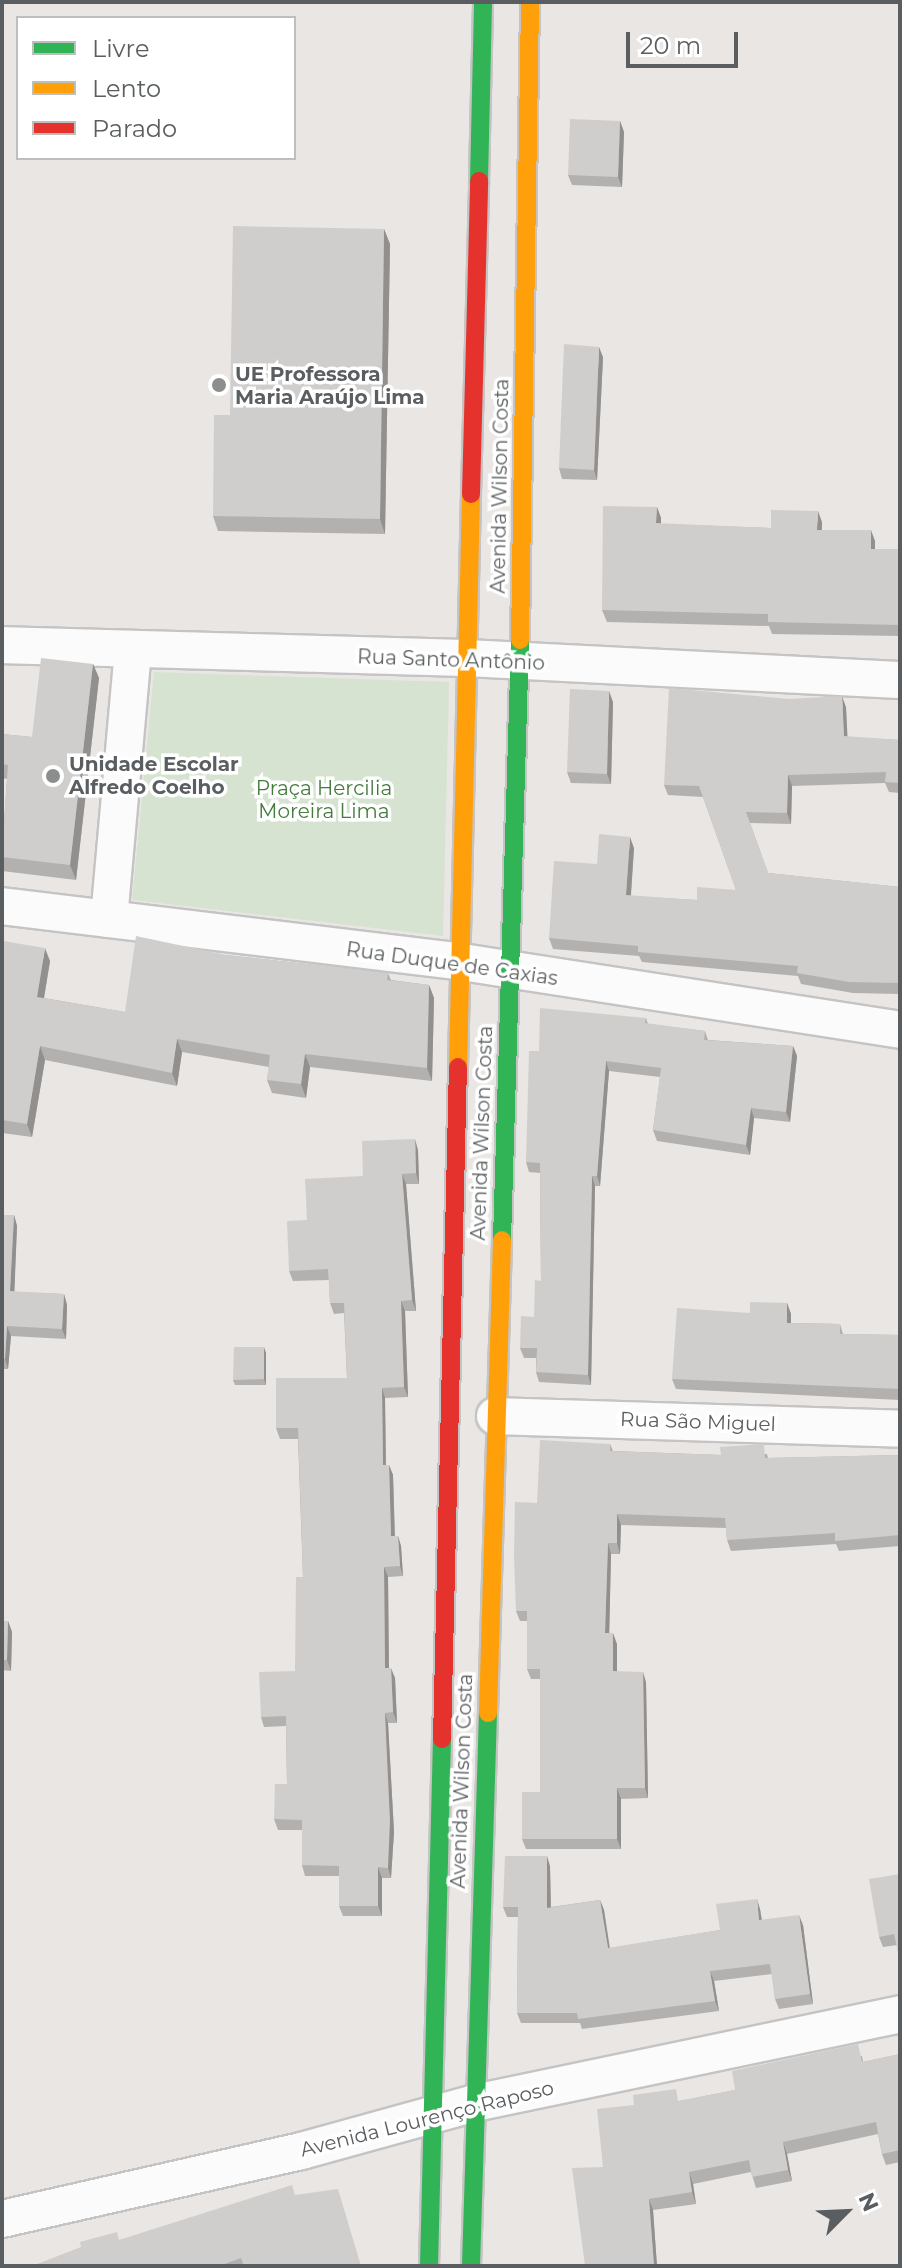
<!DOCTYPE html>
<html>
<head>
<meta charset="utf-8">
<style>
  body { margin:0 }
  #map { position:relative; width:902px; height:2268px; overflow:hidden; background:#e9e6e3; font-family:Montserrat,sans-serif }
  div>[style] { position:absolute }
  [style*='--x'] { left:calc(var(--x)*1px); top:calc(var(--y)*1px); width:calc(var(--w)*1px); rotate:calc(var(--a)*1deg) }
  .green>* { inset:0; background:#d6e3d0 }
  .roads { filter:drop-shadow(2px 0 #c5c4c4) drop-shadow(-2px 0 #c5c4c4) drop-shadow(0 2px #c5c4c4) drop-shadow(0 -2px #c5c4c4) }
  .street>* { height:36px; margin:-18px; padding:0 18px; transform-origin:18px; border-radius:18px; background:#fcfbfb }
  .fast>* { height:18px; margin:-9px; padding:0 9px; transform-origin:9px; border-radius:9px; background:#30b455 }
  .slow>* { height:18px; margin:-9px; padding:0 9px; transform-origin:9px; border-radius:9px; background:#ff9f0a }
  .jam>* { height:18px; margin:-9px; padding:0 9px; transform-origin:9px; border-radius:9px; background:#e5322d }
  .wall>* { inset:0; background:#b3b1af }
  .shaded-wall>* { inset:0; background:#92908f }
  .building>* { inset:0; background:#d0cecc }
  .dots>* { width:22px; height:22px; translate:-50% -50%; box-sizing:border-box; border:4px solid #fff; border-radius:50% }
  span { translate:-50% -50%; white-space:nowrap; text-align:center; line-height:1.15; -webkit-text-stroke:7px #fff; paint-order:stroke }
  .poi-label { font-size:20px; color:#5a5e60; font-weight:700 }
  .left { translate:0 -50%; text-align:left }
  .street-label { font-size:20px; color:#5a5e60 }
  .park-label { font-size:20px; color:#457c3d }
  .frame { position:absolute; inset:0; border:4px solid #5a5e60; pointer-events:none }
  .legend { position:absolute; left:16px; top:16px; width:280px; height:144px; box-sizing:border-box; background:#fff; border:2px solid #bdbfbf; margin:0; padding:10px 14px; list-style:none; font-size:24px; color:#5a5e60 }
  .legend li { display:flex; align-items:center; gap:16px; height:40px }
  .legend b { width:40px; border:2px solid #bdbfbf }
  .north { position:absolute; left:806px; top:2172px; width:80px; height:80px; -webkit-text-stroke:6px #fff; paint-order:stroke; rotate:66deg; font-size:22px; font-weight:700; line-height:32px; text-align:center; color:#5a5e60 }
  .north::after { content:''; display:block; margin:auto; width:28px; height:36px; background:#5a5e60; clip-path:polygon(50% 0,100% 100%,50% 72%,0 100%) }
  .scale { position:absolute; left:626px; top:32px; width:112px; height:36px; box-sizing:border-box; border:4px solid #5a5e60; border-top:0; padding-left:10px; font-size:24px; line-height:28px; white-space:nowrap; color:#5a5e60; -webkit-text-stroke:6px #fff; paint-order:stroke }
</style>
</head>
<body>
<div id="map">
  <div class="green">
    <div style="clip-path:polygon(154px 672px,449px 682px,443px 936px,132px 900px)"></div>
  </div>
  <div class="roads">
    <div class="street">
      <div style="--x:2;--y:645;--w:463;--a:1.6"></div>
      <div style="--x:465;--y:658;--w:436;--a:2.9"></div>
      <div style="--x:2;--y:906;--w:463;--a:6.9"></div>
      <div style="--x:462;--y:962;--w:443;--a:8.8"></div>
      <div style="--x:109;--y:919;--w:270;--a:-84.9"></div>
      <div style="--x:495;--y:1416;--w:405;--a:1.8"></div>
      <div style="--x:2;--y:2219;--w:307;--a:-12.8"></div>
      <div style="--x:301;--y:2151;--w:180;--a:-15.4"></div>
      <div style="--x:475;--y:2103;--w:434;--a:-11.8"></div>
    </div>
    <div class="fast">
      <div style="--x:479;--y:181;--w:179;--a:-88.7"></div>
      <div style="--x:502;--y:1240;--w:600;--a:-88.28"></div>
      <div style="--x:429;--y:2266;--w:527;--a:-88.59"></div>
      <div style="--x:471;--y:2266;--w:553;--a:-88.24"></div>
    </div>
    <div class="slow">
      <div style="--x:520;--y:640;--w:638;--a:-89.1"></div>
      <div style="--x:458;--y:1067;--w:573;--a:-88.7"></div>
      <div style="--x:488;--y:1713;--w:473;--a:-88.3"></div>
    </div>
    <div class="jam">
      <div style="--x:471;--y:494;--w:313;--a:-88.5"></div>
      <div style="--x:442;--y:1739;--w:672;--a:-88.64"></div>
    </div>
  </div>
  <div class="wall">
    <div style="clip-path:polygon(620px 121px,624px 132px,622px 187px,572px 185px,568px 175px)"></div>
    <div style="clip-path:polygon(384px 229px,390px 244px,385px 534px,218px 531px,213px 516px,230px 415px)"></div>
    <div style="clip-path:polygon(603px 357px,597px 480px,562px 479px,559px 468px)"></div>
    <div style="clip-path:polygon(657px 507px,661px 518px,661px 524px,771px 528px,822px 522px,822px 530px,875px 541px,875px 549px,900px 549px,900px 636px,772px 634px,769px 626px,607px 622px,602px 610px)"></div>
    <div style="clip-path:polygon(93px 664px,99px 678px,76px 880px,2px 871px,2px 822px,4px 822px,7px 779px,2px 778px,2px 734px,32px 737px)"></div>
    <div style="clip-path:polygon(613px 702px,611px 784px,571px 783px,567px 772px)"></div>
    <div style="clip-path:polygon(846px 707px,847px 737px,900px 740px,900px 793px,889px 792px,885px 783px,792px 786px,791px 824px,750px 823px,768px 873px,900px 887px,900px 994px,853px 993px,801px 984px,798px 976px,642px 962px,639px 956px,553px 949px,549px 938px,597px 864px,634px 848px,631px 896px,697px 900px,736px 890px,703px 797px,668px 795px,664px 785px)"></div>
    <div style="clip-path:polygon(2px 946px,50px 961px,44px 998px,125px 1012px,226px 955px,388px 973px,391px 980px,429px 985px,434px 998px,432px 1081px,310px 1067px,306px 1098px,272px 1093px,267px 1080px,269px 1067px,182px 1052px,177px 1086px,45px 1060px,32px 1137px,2px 1133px)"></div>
    <div style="clip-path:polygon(646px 1018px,648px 1024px,705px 1031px,708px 1040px,793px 1046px,797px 1056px,790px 1122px,754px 1118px,750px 1155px,657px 1141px,653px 1130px,660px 1077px,609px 1071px,600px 1186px,595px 1186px,591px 1385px,539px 1382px,536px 1372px,536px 1358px,524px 1358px,520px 1348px,534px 1317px,541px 1281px,540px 1173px,529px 1172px,526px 1162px,539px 1051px)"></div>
    <div style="clip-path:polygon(418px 1150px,419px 1184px,406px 1184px,416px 1311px,405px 1311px,408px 1397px,385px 1398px,386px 1465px,389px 1465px,393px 1475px,395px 1536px,398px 1536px,401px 1546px,403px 1576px,388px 1577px,389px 1668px,395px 1678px,397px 1723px,388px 1723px,394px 1832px,391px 1878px,382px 1878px,382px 1916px,343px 1916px,339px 1906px,339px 1876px,305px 1876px,302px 1865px,302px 1830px,278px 1830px,274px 1819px,287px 1784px,286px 1726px,264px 1727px,261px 1717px,295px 1671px,303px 1577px,298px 1439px,280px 1439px,276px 1428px,347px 1378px,344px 1313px,334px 1314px,330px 1303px,329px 1280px,293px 1281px,289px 1271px,307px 1220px,363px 1176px)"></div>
    <div style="clip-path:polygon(2px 1215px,14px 1215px,17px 1226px,14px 1292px,64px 1294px,67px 1305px,66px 1339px,11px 1336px,8px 1369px,2px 1369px)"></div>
    <div style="clip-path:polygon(787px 1303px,791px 1314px,791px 1323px,840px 1324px,843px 1334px,900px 1335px,900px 1400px,676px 1389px,672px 1379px,750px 1313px)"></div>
    <div style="clip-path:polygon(266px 1353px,266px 1385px,235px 1385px,233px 1380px)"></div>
    <div style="clip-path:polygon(610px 1444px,613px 1451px,721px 1455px,767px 1454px,768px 1458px,900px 1455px,900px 1546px,839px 1551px,836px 1544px,731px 1551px,727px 1540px,726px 1528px,621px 1525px,620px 1554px,611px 1554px,609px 1633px,617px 1644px,617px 1671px,646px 1682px,648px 1798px,621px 1799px,621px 1849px,526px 1849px,522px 1839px,540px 1792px,540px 1679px,531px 1679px,527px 1669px,527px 1621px,520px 1621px,516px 1611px,537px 1503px)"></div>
    <div style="clip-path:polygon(2px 1621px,8px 1621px,12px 1632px,11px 1671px,2px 1670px)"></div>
    <div style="clip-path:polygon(550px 1866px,551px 1907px,600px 1900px,604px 1910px,610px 1948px,720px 1930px,760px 1909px,762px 1920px,803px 1925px,813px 2004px,779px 2009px,775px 1999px,772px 1974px,714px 1981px,719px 2011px,582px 2029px,580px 2023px,521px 2023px,517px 2013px,518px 1917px,507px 1917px,503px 1907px)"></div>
    <div style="clip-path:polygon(900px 1874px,897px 1945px,883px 1947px,879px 1937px)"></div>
    <div style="clip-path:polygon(900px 2054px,900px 2162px,886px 2165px,882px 2154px,878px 2134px,787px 2154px,792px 2181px,756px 2188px,751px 2172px,693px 2184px,696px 2204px,653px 2210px,657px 2266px,585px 2266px,680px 2101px,735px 2090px,862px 2056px,863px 2062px)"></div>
    <div style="clip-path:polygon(295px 2195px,362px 2266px,32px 2266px,120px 2240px)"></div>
  </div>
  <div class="shaded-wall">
    <div style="clip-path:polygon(620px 121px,624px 132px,622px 187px,618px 177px)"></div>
    <div style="clip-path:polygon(384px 229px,390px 244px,385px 534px,380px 519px)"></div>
    <div style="clip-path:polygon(599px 347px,603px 357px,597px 480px,594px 470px)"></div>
    <div style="clip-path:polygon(657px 507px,661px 518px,661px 535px,656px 523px)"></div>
    <div style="clip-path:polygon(818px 511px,822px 522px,821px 542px,817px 530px)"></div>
    <div style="clip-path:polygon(871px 530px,875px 541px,875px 560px,871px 549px)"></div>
    <div style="clip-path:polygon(93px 664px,99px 678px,76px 880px,70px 865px)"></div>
    <div style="clip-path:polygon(609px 691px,613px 702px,611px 784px,607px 774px)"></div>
    <div style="clip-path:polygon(842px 696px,846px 707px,848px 747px,844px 736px)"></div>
    <div style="clip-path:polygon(788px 775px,792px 786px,791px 824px,787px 813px)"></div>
    <div style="clip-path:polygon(630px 837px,634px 848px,630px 906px,626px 895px)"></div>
    <div style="clip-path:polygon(45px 948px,50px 961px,42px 1010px,37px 997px)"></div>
    <div style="clip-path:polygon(429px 985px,434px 998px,432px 1081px,427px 1068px)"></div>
    <div style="clip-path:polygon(177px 1039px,182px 1052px,177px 1086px,172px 1073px)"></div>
    <div style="clip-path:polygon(40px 1046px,45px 1060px,32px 1137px,27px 1124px)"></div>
    <div style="clip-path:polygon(793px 1046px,797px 1056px,790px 1122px,786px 1112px)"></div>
    <div style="clip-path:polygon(305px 1054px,310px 1067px,306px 1098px,301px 1084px)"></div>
    <div style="clip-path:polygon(606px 1061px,609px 1071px,600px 1186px,597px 1176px)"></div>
    <div style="clip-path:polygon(751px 1108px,754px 1118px,750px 1155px,746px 1145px)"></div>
    <div style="clip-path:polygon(415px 1139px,418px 1150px,419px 1184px,416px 1173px)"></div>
    <div style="clip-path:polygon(402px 1174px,406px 1184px,416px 1311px,412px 1300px)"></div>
    <div style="clip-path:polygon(592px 1176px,595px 1186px,591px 1385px,588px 1375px)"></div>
    <div style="clip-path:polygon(14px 1215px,17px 1226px,14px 1302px,10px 1291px)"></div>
    <div style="clip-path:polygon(64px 1294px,67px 1305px,66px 1339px,62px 1329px)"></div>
    <div style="clip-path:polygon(401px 1301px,405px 1311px,408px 1397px,404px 1387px)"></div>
    <div style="clip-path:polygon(787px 1303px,791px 1314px,791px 1334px,787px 1323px)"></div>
    <div style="clip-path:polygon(7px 1326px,11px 1336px,8px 1369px,5px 1359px)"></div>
    <div style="clip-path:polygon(264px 1347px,266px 1353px,266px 1385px,264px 1379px)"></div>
    <div style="clip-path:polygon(382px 1388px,385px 1398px,386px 1475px,383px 1465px)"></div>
    <div style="clip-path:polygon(389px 1465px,393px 1475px,395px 1546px,391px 1536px)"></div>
    <div style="clip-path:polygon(617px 1514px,621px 1525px,620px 1554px,617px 1543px)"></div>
    <div style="clip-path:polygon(398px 1536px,401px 1546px,403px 1576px,400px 1566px)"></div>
    <div style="clip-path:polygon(608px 1543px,611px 1554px,609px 1644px,605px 1633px)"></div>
    <div style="clip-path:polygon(384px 1567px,388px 1577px,389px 1679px,385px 1668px)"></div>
    <div style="clip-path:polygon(8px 1621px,12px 1632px,11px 1671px,7px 1660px)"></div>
    <div style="clip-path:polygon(613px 1633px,617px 1644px,617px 1682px,613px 1671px)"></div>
    <div style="clip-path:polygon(391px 1668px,395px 1678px,397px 1723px,393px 1712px)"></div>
    <div style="clip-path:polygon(643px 1672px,646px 1682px,648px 1798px,645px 1788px)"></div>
    <div style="clip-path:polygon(385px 1713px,388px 1723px,394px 1832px,391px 1878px,388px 1868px)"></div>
    <div style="clip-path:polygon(617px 1788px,621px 1799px,621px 1849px,617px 1839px)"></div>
    <div style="clip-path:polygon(547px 1856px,550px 1866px,551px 1918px,547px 1908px)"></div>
    <div style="clip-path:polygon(378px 1867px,382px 1878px,382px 1916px,378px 1906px)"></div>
    <div style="clip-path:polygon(757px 1899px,760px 1909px,763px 1930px,759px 1920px)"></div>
    <div style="clip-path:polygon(600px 1900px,604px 1910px,611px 1958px,608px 1948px)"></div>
    <div style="clip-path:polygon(799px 1915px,803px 1925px,813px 2004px,810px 1994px)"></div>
    <div style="clip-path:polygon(710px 1971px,714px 1981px,719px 2011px,715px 2001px)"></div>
    <div style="clip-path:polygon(783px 2142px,787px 2154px,792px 2181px,788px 2170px)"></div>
    <div style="clip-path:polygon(689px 2172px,693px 2184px,696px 2204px,692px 2192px)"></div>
    <div style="clip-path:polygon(649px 2199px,653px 2210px,657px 2266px,654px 2266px)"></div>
  </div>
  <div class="building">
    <div style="clip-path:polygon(570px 119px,620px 121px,618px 177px,568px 175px)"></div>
    <div style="clip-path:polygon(233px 226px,384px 229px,380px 519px,213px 516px,214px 415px,230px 415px)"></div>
    <div style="clip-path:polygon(564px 344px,599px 347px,594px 470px,559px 468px)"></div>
    <div style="clip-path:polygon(603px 506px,657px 507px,656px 523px,771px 528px,771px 510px,818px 511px,817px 530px,871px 530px,871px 549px,900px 549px,900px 625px,768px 622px,768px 614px,602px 610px)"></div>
    <div style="clip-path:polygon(41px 658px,93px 664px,70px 865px,2px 857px,2px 822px,4px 822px,8px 765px,2px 764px,2px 734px,32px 737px)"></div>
    <div style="clip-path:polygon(669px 688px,789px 699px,842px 696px,844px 736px,900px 740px,900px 783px,885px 782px,886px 772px,788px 775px,787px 813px,746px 812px,768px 873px,900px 887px,900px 983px,849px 982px,797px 973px,798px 966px,638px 952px,638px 946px,549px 938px,554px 861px,597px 864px,599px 834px,630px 837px,626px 895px,697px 900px,697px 887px,736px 890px,699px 786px,664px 785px)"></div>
    <div style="clip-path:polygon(570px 689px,609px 691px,607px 774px,567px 772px)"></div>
    <div style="clip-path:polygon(136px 936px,226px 955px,388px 973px,387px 980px,429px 985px,427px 1068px,305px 1054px,301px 1084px,267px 1080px,270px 1055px,177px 1039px,172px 1073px,40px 1046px,27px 1124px,2px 1120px,3px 941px,45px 948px,37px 997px,125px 1012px)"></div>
    <div style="clip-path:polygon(540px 1008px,646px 1018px,645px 1023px,705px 1031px,704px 1040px,793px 1046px,786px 1112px,751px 1108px,746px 1145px,653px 1130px,661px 1068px,606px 1061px,597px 1176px,592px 1176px,588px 1375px,536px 1372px,537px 1348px,520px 1348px,521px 1316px,534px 1317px,535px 1280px,541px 1281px,540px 1163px,526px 1162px,529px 1051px,539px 1051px)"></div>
    <div style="clip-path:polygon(415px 1139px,416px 1173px,402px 1174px,412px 1300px,401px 1301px,404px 1387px,382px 1388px,383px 1465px,389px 1465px,391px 1536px,398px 1536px,400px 1566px,384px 1567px,385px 1668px,391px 1668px,393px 1712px,385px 1713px,390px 1821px,388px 1868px,378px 1867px,378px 1906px,339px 1906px,339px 1866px,302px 1865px,302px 1820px,274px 1819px,275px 1784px,287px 1784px,286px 1716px,261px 1717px,259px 1672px,295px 1671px,296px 1577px,303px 1577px,298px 1428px,276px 1428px,276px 1378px,347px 1378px,344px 1303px,330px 1303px,328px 1269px,289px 1271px,287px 1221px,307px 1220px,305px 1179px,363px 1176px,362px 1141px)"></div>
    <div style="clip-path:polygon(2px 1215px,14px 1215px,10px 1291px,64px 1294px,62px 1329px,7px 1326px,5px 1359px,2px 1359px)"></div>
    <div style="clip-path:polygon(750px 1302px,787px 1303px,787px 1323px,840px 1324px,840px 1334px,900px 1335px,900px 1389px,672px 1379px,677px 1308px,750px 1313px)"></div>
    <div style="clip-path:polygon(234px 1347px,264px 1347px,264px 1379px,233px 1380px)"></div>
    <div style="clip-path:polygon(540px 1440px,610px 1444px,610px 1451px,721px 1455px,720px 1447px,764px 1444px,765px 1458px,900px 1455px,900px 1535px,835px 1541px,835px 1533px,727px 1540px,725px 1518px,617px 1514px,617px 1543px,608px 1543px,605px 1633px,613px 1633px,613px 1671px,643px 1672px,645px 1788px,617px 1788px,617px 1839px,522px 1839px,522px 1792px,540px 1792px,540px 1669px,527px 1669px,527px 1611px,516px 1611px,514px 1556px,515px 1502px,537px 1503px)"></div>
    <div style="clip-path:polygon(2px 1621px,8px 1621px,7px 1660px,2px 1660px)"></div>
    <div style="clip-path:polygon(505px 1856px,547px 1856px,547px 1908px,600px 1900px,608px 1948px,720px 1930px,716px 1904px,757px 1899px,759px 1920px,799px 1915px,810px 1994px,775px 1999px,770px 1964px,710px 1971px,715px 2001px,578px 2019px,577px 2013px,517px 2013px,518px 1907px,503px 1907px)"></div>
    <div style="clip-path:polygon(900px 1874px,900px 1962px,894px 1934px,879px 1937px,869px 1879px)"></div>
    <div style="clip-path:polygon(858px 2044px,862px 2062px,900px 2054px,900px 2150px,882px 2154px,876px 2122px,783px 2142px,788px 2170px,752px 2177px,749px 2160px,689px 2172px,692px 2192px,649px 2199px,654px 2266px,585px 2266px,572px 2168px,603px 2167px,597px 2109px,634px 2105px,633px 2095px,676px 2089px,678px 2101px,735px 2090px,732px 2071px)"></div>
    <div style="clip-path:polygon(292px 2185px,295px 2195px,338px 2189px,361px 2266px,244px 2266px,241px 2258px,219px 2266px,32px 2266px,81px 2247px,80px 2242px,117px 2232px,119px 2240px)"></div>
  </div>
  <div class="dots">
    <div style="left:219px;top:385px;background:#8c8e8e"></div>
    <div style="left:53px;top:776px;background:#8c8e8e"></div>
  </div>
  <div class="poi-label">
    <span class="left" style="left:235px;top:386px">UE Professora<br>Maria Araújo Lima</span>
    <span class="left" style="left:69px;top:776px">Unidade Escolar<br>Alfredo Coelho</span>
  </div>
  <div class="street-label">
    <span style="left:500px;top:486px;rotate:-89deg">Avenida Wilson Costa</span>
    <span style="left:451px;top:660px;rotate:2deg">Rua Santo Antônio</span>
    <span style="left:452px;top:964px;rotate:8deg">Rua Duque de Caxias</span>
    <span style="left:482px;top:1133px;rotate:-88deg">Avenida Wilson Costa</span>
    <span style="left:698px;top:1422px;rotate:2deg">Rua São Miguel</span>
    <span style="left:462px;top:1781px;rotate:-88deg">Avenida Wilson Costa</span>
    <span style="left:427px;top:2119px;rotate:-14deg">Avenida Lourenço Raposo</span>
  </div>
  <div class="park-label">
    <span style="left:324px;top:800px">Praça Hercilia<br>Moreira Lima</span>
  </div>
  <div class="frame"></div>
  <ul class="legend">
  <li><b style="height:10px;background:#30b455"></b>Livre</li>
  <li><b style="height:10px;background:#ff9f0a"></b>Lento</li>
  <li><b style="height:10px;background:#e5322d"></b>Parado</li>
  </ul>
  <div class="north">N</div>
  <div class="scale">20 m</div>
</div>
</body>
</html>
